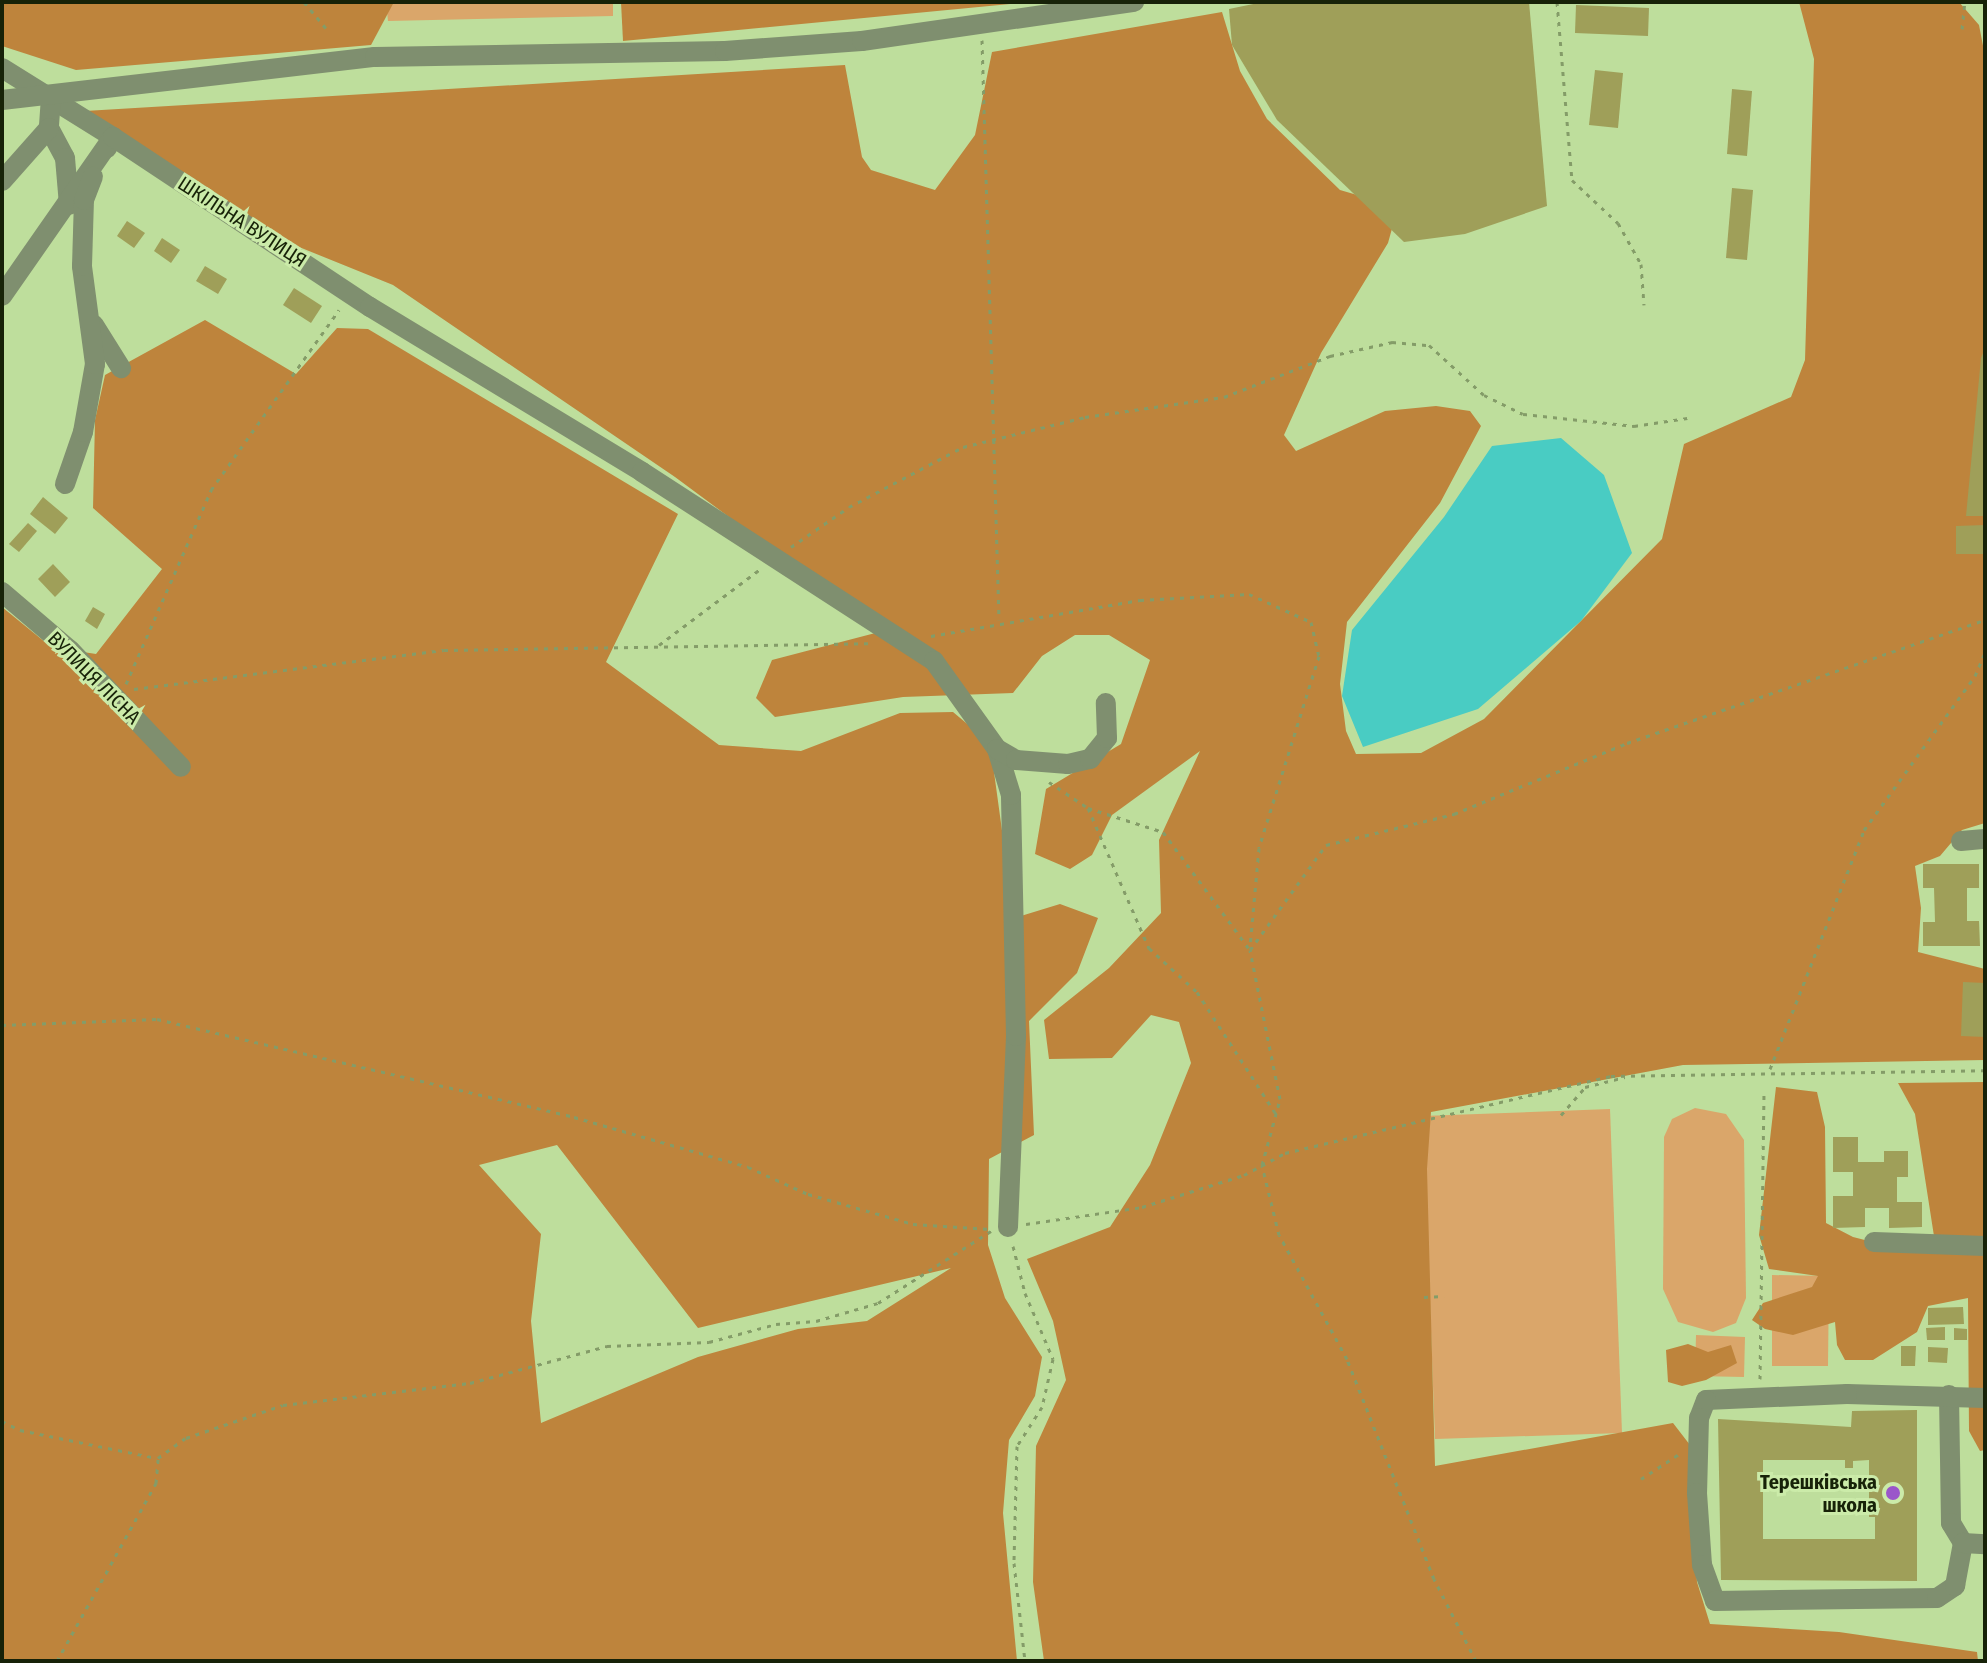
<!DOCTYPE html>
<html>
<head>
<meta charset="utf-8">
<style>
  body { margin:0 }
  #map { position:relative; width:1987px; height:1663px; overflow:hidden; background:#bede9c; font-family:"Fira Sans Condensed",sans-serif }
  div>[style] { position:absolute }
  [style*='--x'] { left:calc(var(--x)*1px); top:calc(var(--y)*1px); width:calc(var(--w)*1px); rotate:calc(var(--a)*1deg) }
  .green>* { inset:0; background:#daa66a }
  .forest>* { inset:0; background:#be843c }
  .water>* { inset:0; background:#49ccc3 }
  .building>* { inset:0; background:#9f9f59 }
  .path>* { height:3px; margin-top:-1.5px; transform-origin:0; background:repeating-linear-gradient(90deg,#849c68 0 4px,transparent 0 10px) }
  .minor>* { height:20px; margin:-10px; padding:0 10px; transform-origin:10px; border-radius:10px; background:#7f8f6f }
  .dots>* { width:22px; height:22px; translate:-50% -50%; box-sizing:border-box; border:4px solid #cbeba9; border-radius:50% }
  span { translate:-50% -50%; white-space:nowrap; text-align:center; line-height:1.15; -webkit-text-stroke:6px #cbeba9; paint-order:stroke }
  .street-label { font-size:20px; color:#172208 }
  .poi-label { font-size:20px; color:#172208; font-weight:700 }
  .right { translate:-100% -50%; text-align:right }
  .frame { position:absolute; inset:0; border:4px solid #172208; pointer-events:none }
</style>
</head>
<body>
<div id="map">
  <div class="green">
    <div style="clip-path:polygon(386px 2px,613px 2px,613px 16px,388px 21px)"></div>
    <div style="clip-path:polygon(1695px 1108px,1726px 1114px,1744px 1140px,1746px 1298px,1736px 1323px,1713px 1332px,1678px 1322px,1663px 1289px,1664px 1137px,1672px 1119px)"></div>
    <div style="clip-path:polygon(1610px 1109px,1622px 1433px,1435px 1439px,1423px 1116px)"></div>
    <div style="clip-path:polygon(1772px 1275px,1829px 1276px,1828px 1366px,1772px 1366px)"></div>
    <div style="clip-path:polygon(1696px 1335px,1745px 1337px,1744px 1377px,1695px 1376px)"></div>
  </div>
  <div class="forest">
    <div style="clip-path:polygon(2px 2px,394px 2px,371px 45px,76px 70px,2px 46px)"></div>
    <div style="clip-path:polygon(621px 2px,1030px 2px,623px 41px)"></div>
    <div style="clip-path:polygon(1799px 2px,1959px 2px,1979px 25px,1985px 56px,1985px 823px,1962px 830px,1940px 856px,1915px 866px,1921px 908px,1918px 952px,1985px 969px,1985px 1060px,1683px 1065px,1431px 1112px,1427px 1169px,1435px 1466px,1673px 1423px,1690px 1445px,1697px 1582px,1710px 1624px,1839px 1632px,1977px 1652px,1978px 1661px,1044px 1661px,1033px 1582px,1036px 1446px,1066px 1380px,1053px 1321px,1027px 1259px,1110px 1227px,1150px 1165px,1191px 1063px,1179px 1022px,1151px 1015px,1112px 1058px,1049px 1059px,1044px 1020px,1109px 968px,1161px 913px,1159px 840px,1200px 751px,1112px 815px,1092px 855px,1070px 869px,1035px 854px,1046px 789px,1121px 744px,1150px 660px,1109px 635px,1075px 635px,1042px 656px,1013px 693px,903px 697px,775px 717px,756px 698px,772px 660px,883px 631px,675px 477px,393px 285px,262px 232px,85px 111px,845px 65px,862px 157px,871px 170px,935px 190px,975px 135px,992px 52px,1222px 12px,1240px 71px,1267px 119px,1340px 190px,1398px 207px,1388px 243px,1321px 353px,1284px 435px,1296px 451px,1385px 411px,1436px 406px,1470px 411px,1481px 426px,1440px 503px,1347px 622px,1340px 684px,1346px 731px,1356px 754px,1421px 753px,1484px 719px,1662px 539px,1684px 444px,1791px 397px,1805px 360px,1814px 59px)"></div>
    <div style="clip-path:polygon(evenodd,205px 320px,296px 374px,337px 328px,368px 329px,678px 514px,606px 662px,719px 745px,801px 751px,900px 713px,953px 712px,990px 743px,1014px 918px,1060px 904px,1098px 918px,1077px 973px,1029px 1021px,1034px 1135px,989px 1159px,988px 1245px,1005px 1298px,1042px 1357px,1035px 1396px,1009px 1440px,1003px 1513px,1017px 1661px,2px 1661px,2px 607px,51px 647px,96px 654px,162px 569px,93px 508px,95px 420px,105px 375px,205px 320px,557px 1145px,698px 1328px,951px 1268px,867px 1321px,798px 1329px,698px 1357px,541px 1423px,531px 1321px,541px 1234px,479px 1165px,557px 1145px)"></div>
    <div style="clip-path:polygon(1985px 1082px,1985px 1450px,1980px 1451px,1969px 1431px,1968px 1298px,1928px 1306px,1917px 1332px,1873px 1360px,1845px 1360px,1837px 1345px,1835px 1322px,1793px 1335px,1765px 1329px,1752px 1320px,1763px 1303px,1812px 1287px,1818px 1276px,1769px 1269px,1759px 1235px,1776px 1087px,1817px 1092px,1825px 1127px,1826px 1223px,1853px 1237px,1912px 1252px,1936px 1249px,1915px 1114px,1898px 1083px)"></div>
    <div style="clip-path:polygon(1688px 1344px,1708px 1352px,1731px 1345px,1737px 1363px,1706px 1380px,1682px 1386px,1668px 1382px,1666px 1350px)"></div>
  </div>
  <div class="water">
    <div style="clip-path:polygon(1561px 438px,1604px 475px,1632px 553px,1581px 621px,1478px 709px,1363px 747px,1342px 696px,1352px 630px,1444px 517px,1492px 446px)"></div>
  </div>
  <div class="building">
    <div style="clip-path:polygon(1263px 2px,1529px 2px,1547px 206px,1465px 234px,1404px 242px,1277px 120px,1232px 45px,1229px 9px)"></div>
    <div style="clip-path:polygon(1576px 5px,1649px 8px,1648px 36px,1575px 33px)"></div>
    <div style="clip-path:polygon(1595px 70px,1623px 73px,1618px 128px,1589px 125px)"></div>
    <div style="clip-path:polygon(1732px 89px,1752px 91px,1747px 156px,1727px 154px)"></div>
    <div style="clip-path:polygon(1732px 188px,1753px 190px,1747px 260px,1726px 258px)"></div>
    <div style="clip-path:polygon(127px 221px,145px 233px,134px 248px,117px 236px)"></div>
    <div style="clip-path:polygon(162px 238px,180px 250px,171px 263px,154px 251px)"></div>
    <div style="clip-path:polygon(205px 266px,227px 279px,218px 294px,196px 281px)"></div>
    <div style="clip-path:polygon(294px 288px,322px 306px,311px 323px,283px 305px)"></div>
    <div style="clip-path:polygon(1985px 348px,1985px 516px,1966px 516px,1981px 358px)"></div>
    <div style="clip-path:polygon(43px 497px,68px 518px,55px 534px,30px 514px)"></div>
    <div style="clip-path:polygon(28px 523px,37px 531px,19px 552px,9px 544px)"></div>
    <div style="clip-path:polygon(1985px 525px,1985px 554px,1956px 554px,1956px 526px)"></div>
    <div style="clip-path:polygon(53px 564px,70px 582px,55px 597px,38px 579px)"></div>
    <div style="clip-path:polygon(93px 607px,105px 614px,97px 629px,85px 621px)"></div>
    <div style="clip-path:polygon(1923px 864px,1979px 864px,1979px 888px,1967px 888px,1967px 921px,1979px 921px,1980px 946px,1923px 946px,1923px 922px,1935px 922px,1934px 888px,1923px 888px)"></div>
    <div style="clip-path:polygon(1963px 982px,1985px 983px,1985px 1037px,1961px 1036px)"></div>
    <div style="clip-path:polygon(1833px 1137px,1858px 1137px,1858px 1162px,1884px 1162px,1884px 1151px,1908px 1151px,1908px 1177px,1897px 1177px,1897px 1202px,1922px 1202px,1922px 1227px,1889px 1228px,1889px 1208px,1865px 1208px,1865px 1227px,1833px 1228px,1833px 1196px,1853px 1196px,1853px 1172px,1833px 1172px)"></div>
    <div style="clip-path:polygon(1963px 1307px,1964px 1324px,1928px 1325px,1928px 1308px)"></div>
    <div style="clip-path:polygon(1945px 1327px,1945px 1340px,1927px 1340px,1926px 1328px)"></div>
    <div style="clip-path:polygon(1954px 1328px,1967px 1329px,1967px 1340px,1954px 1340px)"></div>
    <div style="clip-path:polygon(1901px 1346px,1916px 1346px,1915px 1366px,1901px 1366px)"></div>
    <div style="clip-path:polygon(1928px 1347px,1948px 1348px,1947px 1363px,1928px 1362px)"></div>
    <div style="clip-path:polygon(evenodd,1917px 1410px,1917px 1581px,1721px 1580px,1718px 1419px,1851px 1427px,1852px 1411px,1917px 1410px,1763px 1460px,1845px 1460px,1845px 1468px,1853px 1468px,1853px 1461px,1869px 1460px,1869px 1517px,1875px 1517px,1875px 1539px,1763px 1539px,1763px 1460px)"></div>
  </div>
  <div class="path">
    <div style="--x:304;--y:2;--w:34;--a:50"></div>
    <div style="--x:1557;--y:2;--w:179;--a:85.2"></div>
    <div style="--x:1572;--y:180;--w:63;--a:43.1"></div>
    <div style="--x:1618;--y:223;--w:47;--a:60.7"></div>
    <div style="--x:1641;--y:264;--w:41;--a:85.8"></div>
    <div style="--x:1962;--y:29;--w:27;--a:-84"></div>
    <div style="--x:982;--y:40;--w:580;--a:88.32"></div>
    <div style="--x:791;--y:547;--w:70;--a:-34.6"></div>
    <div style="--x:849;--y:507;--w:129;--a:-27.8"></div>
    <div style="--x:963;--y:447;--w:126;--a:-13.8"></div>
    <div style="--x:1085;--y:417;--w:140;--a:-8.2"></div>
    <div style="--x:1224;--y:397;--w:114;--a:-21.1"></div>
    <div style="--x:1330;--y:356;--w:64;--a:-12.7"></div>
    <div style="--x:1392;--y:342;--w:37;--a:5"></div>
    <div style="--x:1429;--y:345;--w:74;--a:42.3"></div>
    <div style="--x:1484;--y:395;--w:43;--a:26"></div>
    <div style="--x:1523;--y:414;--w:112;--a:6.2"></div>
    <div style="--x:1634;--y:426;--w:54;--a:-8.6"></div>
    <div style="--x:931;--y:636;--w:212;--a:-9.8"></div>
    <div style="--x:1140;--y:600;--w:109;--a:-3.2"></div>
    <div style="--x:1249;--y:594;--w:68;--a:24.3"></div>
    <div style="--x:1311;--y:622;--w:35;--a:77"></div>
    <div style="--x:1319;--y:656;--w:201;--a:107.4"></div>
    <div style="--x:1259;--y:848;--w:99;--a:95.2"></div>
    <div style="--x:659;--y:645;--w:125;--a:-36.9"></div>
    <div style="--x:126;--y:684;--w:212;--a:-66.3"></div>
    <div style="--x:211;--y:490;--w:221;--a:-54.6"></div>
    <div style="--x:134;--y:689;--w:312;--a:-7.2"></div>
    <div style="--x:444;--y:650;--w:424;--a:-0.9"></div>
    <div style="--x:1049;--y:782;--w:47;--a:33.7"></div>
    <div style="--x:1088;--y:808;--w:79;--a:17.7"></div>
    <div style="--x:1163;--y:832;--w:147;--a:53.6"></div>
    <div style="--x:1088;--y:808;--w:153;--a:66.5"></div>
    <div style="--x:1149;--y:948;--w:65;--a:42.5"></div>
    <div style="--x:1197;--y:992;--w:145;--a:57.1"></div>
    <div style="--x:2;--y:1025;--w:155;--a:-2.2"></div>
    <div style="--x:157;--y:1019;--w:428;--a:13.2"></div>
    <div style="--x:574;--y:1117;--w:181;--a:16"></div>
    <div style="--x:748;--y:1167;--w:66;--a:24.2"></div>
    <div style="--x:808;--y:1194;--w:109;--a:15.9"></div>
    <div style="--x:913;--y:1224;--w:77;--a:3.7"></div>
    <div style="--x:1770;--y:1069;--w:257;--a:-68.5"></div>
    <div style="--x:1864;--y:830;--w:190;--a:-54.2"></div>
    <div style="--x:1975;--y:676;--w:25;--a:-67"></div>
    <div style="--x:1561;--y:1115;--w:37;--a:-49"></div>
    <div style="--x:1585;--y:1087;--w:41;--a:-14"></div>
    <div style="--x:1026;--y:1224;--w:117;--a:-8.3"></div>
    <div style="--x:1142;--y:1207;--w:107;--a:-17.4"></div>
    <div style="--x:1244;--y:1175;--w:47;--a:-28.2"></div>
    <div style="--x:1285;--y:1153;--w:335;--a:-13.3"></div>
    <div style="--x:1611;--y:1076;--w:374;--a:-0.9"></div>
    <div style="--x:1013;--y:1246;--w:49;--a:75.7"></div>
    <div style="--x:1025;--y:1293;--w:72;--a:67"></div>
    <div style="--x:1053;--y:1359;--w:49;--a:102.9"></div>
    <div style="--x:1042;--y:1407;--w:46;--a:122.7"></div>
    <div style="--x:1017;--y:1446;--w:117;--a:91.5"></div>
    <div style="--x:1014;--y:1563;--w:99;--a:83.6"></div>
    <div style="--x:1424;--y:1297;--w:20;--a:-3"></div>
    <div style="--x:1760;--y:1379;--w:286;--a:-89.2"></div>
    <div style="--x:2;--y:1421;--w:20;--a:27"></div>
    <div style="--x:20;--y:1430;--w:140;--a:11.6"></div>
    <div style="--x:1641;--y:1479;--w:45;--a:-33.3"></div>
    <div style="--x:57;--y:1661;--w:204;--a:-60.9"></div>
    <div style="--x:156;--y:1483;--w:25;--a:-85"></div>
    <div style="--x:158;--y:1458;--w:34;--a:-36"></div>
    <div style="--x:186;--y:1438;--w:102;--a:-18.8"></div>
    <div style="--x:283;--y:1405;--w:188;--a:-6.7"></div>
    <div style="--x:470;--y:1383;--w:142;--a:-15.1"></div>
    <div style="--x:607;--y:1346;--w:102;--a:-2.2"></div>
    <div style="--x:709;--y:1342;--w:69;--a:-15"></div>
    <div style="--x:776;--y:1324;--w:40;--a:-4.3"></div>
    <div style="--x:816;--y:1321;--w:65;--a:-16.2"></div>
    <div style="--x:878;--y:1303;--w:134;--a:-32.5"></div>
    <div style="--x:1476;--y:1661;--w:92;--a:-117.1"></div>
    <div style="--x:1434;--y:1579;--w:237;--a:-111.6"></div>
    <div style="--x:1347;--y:1359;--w:141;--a:-118.7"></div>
    <div style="--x:1279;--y:1235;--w:72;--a:-103.7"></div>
    <div style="--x:1262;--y:1165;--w:68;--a:-74.7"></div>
    <div style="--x:1280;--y:1099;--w:152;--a:-101.4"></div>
    <div style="--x:1250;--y:950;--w:130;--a:-54.1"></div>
    <div style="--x:1326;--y:845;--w:132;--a:-13.6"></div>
    <div style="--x:1454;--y:814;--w:187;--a:-22.3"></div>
    <div style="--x:1627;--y:743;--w:379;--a:-19"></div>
  </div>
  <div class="minor">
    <div style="--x:2;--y:68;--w:131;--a:31.9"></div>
    <div style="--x:113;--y:137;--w:13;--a:119"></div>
    <div style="--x:51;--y:97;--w:31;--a:94"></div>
    <div style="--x:49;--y:128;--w:34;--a:62"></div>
    <div style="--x:65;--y:158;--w:47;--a:85.1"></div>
    <div style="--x:2;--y:100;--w:375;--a:-6.6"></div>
    <div style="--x:375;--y:57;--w:350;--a:-1"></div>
    <div style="--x:725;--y:51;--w:137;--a:-4.2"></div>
    <div style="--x:862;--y:41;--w:275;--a:-8.2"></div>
    <div style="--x:2;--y:181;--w:71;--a:-48.4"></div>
    <div style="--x:2;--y:296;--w:194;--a:-55.1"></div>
    <div style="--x:113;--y:137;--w:308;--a:33.5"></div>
    <div style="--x:370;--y:307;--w:318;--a:31.2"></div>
    <div style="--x:642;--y:472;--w:348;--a:32.9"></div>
    <div style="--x:934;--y:661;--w:108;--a:54.4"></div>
    <div style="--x:94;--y:325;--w:51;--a:57.9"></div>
    <div style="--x:65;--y:484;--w:55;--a:-70.9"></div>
    <div style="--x:83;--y:432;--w:69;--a:-80"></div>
    <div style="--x:95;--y:364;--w:99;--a:-97.6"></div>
    <div style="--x:82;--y:266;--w:66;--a:-88.3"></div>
    <div style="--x:84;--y:200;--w:25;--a:-69"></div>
    <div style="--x:2;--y:592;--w:89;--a:40.5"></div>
    <div style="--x:70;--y:650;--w:161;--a:46.5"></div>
    <div style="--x:1961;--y:841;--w:24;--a:-5"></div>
    <div style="--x:1008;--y:1227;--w:191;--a:-87.6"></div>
    <div style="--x:1016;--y:1036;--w:241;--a:-91.2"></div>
    <div style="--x:1011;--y:795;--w:48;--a:-106.9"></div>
    <div style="--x:997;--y:749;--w:22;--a:30"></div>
    <div style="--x:1016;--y:760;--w:52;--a:4.4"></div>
    <div style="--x:1068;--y:764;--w:23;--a:-13"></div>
    <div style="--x:1090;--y:759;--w:27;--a:-51"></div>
    <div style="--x:1107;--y:738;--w:35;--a:-92"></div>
    <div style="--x:1874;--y:1242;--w:111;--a:2.1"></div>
    <div style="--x:1949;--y:1395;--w:128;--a:89.1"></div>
    <div style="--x:1951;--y:1523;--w:23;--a:59"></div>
    <div style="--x:1985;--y:1398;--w:138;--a:-178.3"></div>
    <div style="--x:1847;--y:1394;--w:141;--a:177.6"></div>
    <div style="--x:1706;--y:1400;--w:19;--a:111"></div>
    <div style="--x:1699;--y:1418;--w:75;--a:91.5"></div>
    <div style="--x:1697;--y:1493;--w:72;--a:86"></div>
    <div style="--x:1702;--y:1565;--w:38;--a:70"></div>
    <div style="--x:1715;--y:1601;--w:222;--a:-0.8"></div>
    <div style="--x:1937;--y:1598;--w:22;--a:-34"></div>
    <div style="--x:1955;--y:1586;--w:44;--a:-79.5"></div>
    <div style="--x:1963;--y:1543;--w:22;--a:3"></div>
  </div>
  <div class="dots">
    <div style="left:1893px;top:1493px;background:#9a56ca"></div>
  </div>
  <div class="street-label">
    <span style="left:242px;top:222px;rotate:33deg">ШКІЛЬНА ВУЛИЦЯ</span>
    <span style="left:94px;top:678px;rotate:45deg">ВУЛИЦЯ ЛІСНА</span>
  </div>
  <div class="poi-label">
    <span class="right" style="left:1877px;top:1494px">Терешківська<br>школа</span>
  </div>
  <div class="frame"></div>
</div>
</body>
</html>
